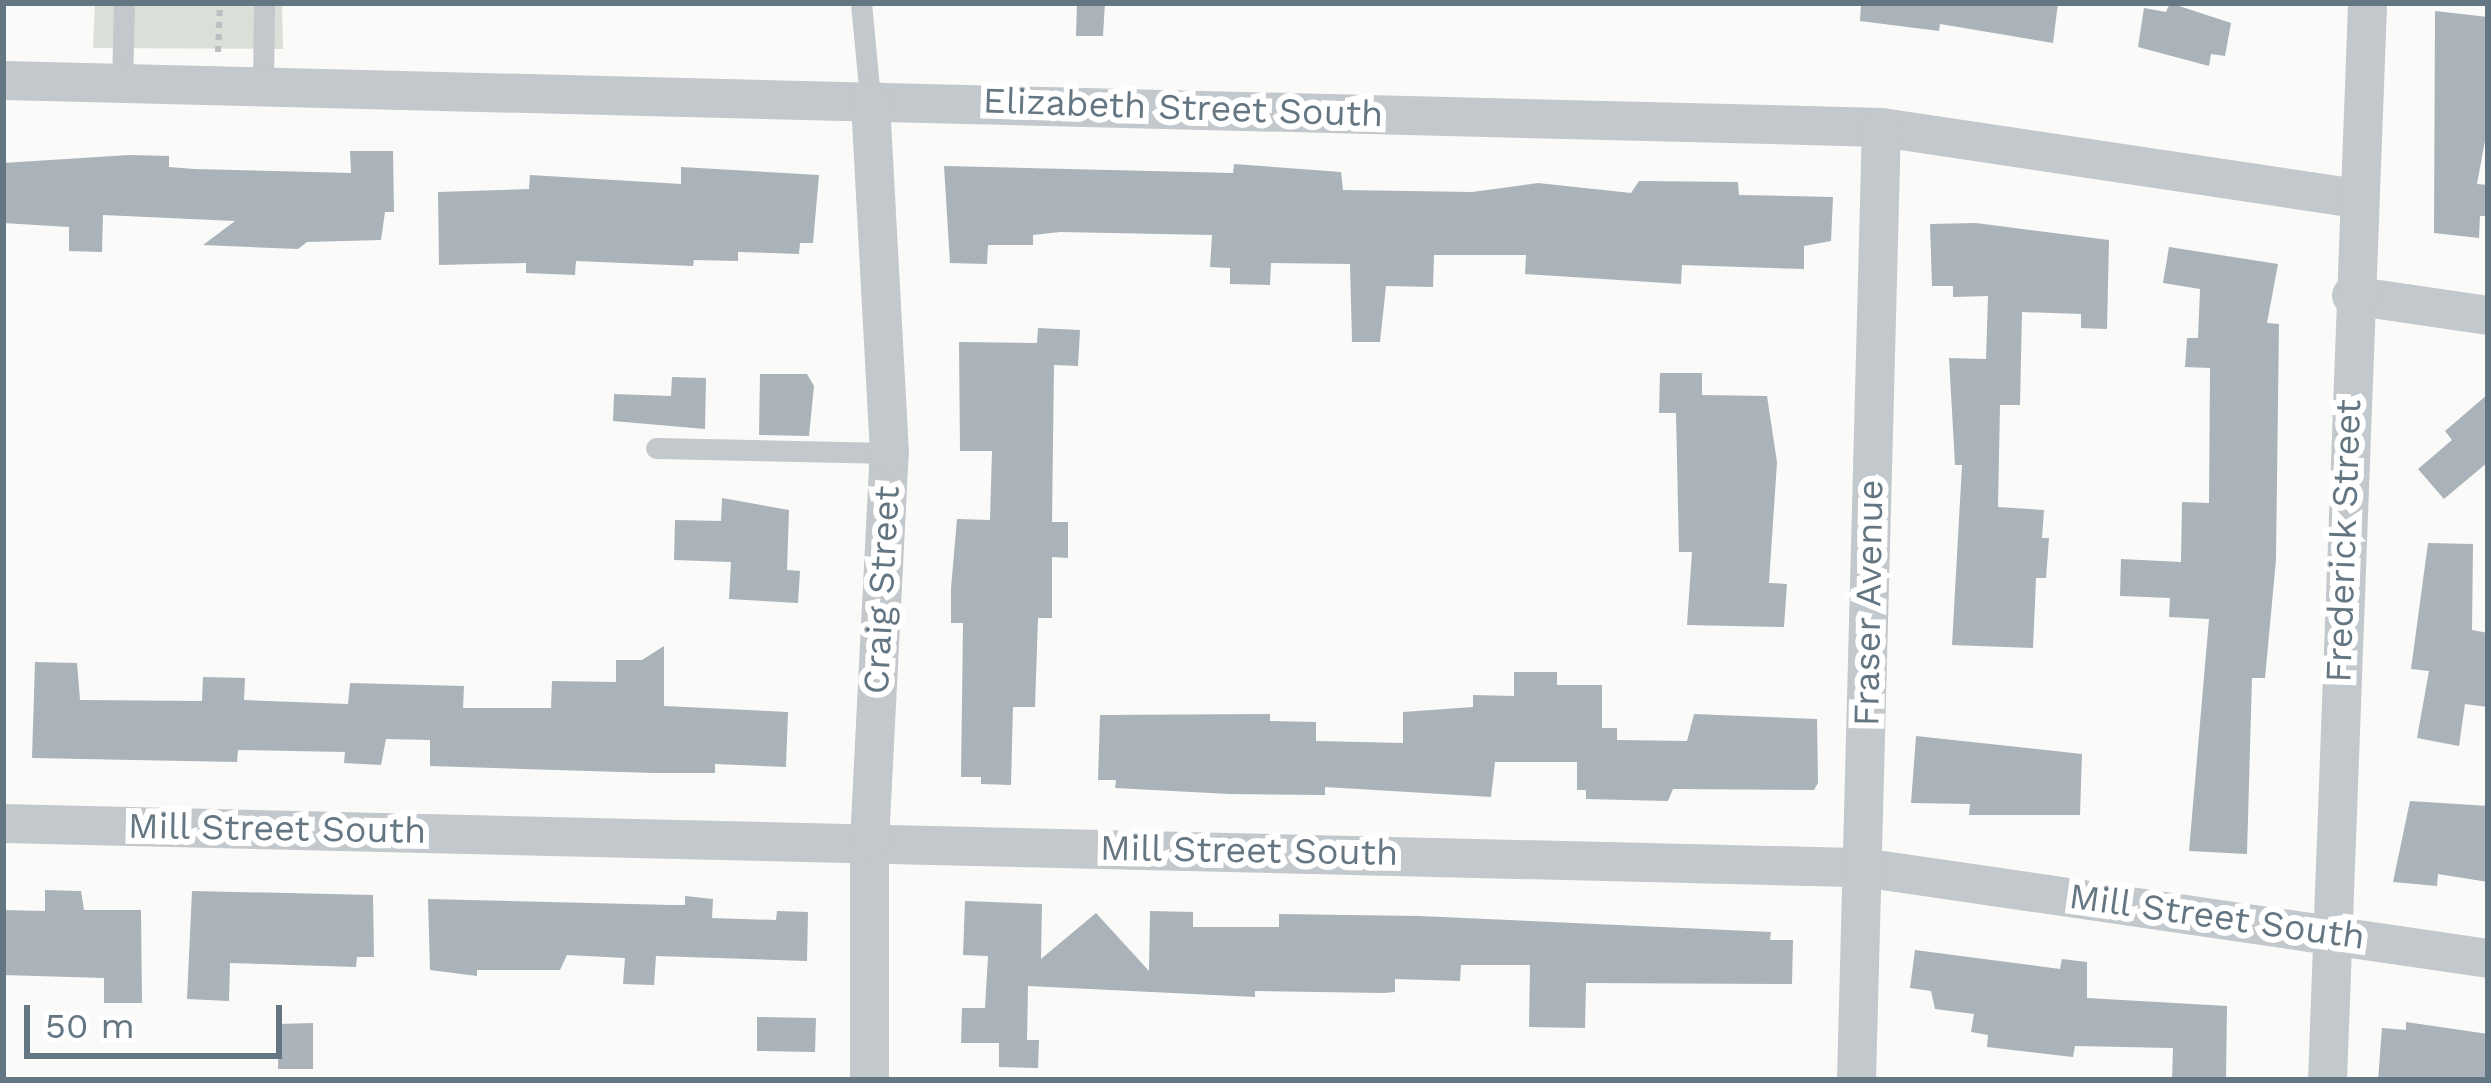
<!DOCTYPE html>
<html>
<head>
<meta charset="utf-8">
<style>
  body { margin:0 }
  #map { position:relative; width:2491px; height:1083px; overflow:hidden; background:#fafaf8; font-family:"Work Sans",sans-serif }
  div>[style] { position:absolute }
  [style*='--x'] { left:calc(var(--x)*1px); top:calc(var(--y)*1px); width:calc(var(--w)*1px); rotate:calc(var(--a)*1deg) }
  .green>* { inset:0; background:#dadfd7 }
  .building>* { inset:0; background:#aab3b9 }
  .path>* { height:6px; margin-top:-3px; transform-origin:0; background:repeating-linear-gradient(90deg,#bbbfc2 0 6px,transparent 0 12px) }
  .service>* { height:21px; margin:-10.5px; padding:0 10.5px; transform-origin:10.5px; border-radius:10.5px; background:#c3c8cc }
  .minor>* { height:39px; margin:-19.5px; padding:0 19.5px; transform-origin:19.5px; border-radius:19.5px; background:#c3c8cc }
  span { translate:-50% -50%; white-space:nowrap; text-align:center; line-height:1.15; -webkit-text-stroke:12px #fff; paint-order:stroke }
  .street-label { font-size:36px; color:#657683 }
  .frame { position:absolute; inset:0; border:6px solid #657683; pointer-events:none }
  .scale { position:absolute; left:24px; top:1005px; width:258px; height:54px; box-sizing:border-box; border:6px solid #657683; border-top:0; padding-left:15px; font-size:36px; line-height:42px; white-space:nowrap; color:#657683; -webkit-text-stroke:9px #fff; paint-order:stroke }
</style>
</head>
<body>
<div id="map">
  <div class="green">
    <div style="clip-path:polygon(95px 3px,282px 3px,283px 49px,93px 48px)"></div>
  </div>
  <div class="building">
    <div style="clip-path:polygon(1077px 3px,1105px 3px,1103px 36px,1076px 36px)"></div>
    <div style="clip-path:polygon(1861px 3px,2058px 3px,2053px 43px,1940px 24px,1939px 31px,1860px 21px)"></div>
    <div style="clip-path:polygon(2170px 3px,2231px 23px,2225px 56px,2211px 54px,2209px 66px,2138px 47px,2144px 8px,2166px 12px)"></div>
    <div style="clip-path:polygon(2435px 11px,2488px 17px,2487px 130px,2477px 184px,2488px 185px,2488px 216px,2480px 216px,2479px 238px,2434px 233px)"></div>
    <div style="clip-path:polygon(350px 151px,393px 151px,394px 212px,385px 212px,381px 240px,307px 242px,298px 249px,203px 245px,235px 221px,103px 215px,102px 252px,69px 251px,69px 227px,3px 223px,3px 163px,129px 155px,169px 156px,169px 167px,194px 169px,351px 173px)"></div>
    <div style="clip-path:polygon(1234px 164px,1341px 172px,1343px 190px,1472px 192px,1538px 183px,1631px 193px,1639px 181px,1738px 182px,1739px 195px,1833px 197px,1831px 241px,1804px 246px,1804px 269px,1682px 265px,1681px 284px,1525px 274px,1526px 255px,1434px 255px,1433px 287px,1386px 286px,1380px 342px,1352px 342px,1350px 264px,1271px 263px,1270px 285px,1230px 284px,1230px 268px,1210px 267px,1212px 235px,1060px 232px,1033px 235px,1033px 245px,988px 245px,987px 264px,950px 263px,944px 166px,1233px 173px)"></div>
    <div style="clip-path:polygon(681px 167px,819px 175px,813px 243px,800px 243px,799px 254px,738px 252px,738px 261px,694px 260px,693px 266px,576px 261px,575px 275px,526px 273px,526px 263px,439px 265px,438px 192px,529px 189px,530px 175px,681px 184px)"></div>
    <div style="clip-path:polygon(1976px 223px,2109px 240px,2107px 329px,2081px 328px,2081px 314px,2022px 312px,2020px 405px,2000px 405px,1998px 507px,2044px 510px,2042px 538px,2049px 538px,2046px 578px,2036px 578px,2033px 648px,1952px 645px,1962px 465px,1955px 465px,1949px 358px,1986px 359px,1988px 296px,1953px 297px,1953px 286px,1932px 286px,1930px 224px)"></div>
    <div style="clip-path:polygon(2169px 247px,2278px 264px,2267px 323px,2279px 324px,2276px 560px,2265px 678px,2252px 678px,2247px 854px,2189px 851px,2209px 619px,2169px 617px,2170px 598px,2120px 596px,2121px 559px,2181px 562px,2182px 502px,2209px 503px,2210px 368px,2185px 367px,2187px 338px,2198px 338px,2200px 289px,2163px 283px)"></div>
    <div style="clip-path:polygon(1038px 328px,1080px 330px,1078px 366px,1054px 365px,1052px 522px,1068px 522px,1068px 558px,1052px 557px,1052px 618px,1038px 618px,1035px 707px,1013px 707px,1011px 785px,981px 784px,981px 777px,961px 777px,963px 623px,951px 623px,951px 588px,957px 519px,990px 520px,992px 451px,960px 451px,959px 342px,1037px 343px)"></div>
    <div style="clip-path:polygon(1660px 373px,1702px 373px,1702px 395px,1767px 396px,1777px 462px,1769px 583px,1787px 584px,1784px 627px,1687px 625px,1692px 552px,1679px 552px,1676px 413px,1659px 413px)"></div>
    <div style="clip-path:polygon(760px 374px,807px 374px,814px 386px,809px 436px,759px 435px)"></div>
    <div style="clip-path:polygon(672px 377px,706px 378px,705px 429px,613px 421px,614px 394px,671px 396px)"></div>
    <div style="clip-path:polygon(2488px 394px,2488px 462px,2444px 499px,2418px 469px,2452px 440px,2445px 431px)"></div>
    <div style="clip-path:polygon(722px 498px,789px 510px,787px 570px,800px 571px,798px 603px,729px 599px,731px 562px,674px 560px,675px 520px,721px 521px)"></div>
    <div style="clip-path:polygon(2428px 543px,2473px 544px,2472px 630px,2488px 633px,2488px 707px,2465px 704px,2459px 746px,2417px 738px,2429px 671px,2411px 669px)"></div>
    <div style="clip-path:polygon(664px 646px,664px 706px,788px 712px,786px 767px,715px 764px,715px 773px,654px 773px,430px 766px,430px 740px,386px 739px,381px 765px,344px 763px,345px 752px,238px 750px,237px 762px,32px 758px,35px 662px,77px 663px,80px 700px,202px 701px,203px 677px,245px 678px,244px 700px,348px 704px,350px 683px,464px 686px,463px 708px,551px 708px,552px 681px,616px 682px,616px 660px,642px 660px)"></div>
    <div style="clip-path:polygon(1514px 672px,1557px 672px,1557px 685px,1602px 685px,1602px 728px,1617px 728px,1617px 740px,1687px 741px,1694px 714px,1817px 719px,1818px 783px,1814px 790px,1673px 789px,1668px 801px,1586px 799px,1586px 790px,1577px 790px,1577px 762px,1495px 762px,1491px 797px,1325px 787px,1325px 795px,1230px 794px,1115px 788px,1116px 780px,1098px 780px,1100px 715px,1270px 714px,1270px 721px,1316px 722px,1316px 741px,1403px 743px,1403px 712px,1473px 707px,1473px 695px,1514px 696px)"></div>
    <div style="clip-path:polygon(1916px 736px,2082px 754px,2080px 815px,1969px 815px,1970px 804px,1911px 803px)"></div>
    <div style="clip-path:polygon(2410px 801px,2488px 806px,2488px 882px,2438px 874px,2437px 886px,2393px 882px)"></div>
    <div style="clip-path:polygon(45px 890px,81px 891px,84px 910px,141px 910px,142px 1003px,104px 1003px,104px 978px,3px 975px,3px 910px,45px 911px)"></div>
    <div style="clip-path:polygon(192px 891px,373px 895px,374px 957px,357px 957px,356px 967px,230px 963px,229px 1001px,187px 999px)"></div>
    <div style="clip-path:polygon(685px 896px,713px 899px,712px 918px,776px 920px,777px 911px,808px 912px,807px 961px,656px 956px,654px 985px,623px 984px,625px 958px,567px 955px,560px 970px,477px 970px,477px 976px,430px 970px,428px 899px,672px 905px,685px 905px)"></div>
    <div style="clip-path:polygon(965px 901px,1042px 904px,1041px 959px,1096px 913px,1149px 971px,1150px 911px,1193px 912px,1193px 927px,1279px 927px,1279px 914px,1419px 916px,1771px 932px,1770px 940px,1793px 940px,1792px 984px,1586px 983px,1585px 1028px,1529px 1027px,1530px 965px,1461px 965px,1460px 981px,1395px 979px,1395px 992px,1384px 993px,1255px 991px,1255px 997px,1028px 986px,1027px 1040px,1039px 1040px,1038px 1068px,999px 1067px,999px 1043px,961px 1043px,962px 1008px,985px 1008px,988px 956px,963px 955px)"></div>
    <div style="clip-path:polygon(1915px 950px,2060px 969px,2062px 959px,2087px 962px,2087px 998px,2227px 1006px,2226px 1080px,2172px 1080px,2173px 1048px,2075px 1046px,2073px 1057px,1987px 1047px,1988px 1035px,1971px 1032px,1974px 1014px,1935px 1009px,1931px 991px,1910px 988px)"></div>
    <div style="clip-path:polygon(757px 1017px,816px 1018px,815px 1052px,757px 1051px)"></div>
    <div style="clip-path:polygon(2406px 1022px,2488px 1034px,2486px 1080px,2378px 1080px,2382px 1028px,2406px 1030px)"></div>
    <div style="clip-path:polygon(313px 1023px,313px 1069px,278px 1069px,279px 1024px)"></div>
  </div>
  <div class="path">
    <div style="--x:218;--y:52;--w:49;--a:-87.7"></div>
  </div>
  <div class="service">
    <div style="--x:861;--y:3;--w:96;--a:84.6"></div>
    <div style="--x:122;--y:83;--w:80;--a:-88.6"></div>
    <div style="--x:263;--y:86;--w:83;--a:-89.3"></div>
    <div style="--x:656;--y:448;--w:233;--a:1.2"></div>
  </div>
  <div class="minor">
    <div style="--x:3;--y:80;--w:1879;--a:1.43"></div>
    <div style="--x:1881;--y:127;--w:481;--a:8.5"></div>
    <div style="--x:2351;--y:295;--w:138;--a:8.3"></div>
    <div style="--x:3;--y:823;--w:1860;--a:1.36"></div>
    <div style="--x:1862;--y:867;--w:633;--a:8.27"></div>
    <div style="--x:869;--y:1080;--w:238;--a:-90"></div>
    <div style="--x:869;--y:842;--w:390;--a:-87.1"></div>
    <div style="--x:889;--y:453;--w:355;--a:-93.1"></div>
    <div style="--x:1856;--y:1080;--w:953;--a:-88.5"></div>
    <div style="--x:2327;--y:1080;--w:1078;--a:-87.87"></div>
  </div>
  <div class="street-label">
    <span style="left:1183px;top:108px;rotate:2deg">Elizabeth Street South</span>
    <span style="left:2344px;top:541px;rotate:-88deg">Frederick Street</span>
    <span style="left:882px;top:590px;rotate:-87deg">Craig Street</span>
    <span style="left:1869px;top:603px;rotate:-89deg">Fraser Avenue</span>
    <span style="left:277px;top:829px;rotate:1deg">Mill Street South</span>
    <span style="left:1249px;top:851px;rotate:1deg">Mill Street South</span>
    <span style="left:2217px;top:917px;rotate:8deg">Mill Street South</span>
  </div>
  <div class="frame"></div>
  <div class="scale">50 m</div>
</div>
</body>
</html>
